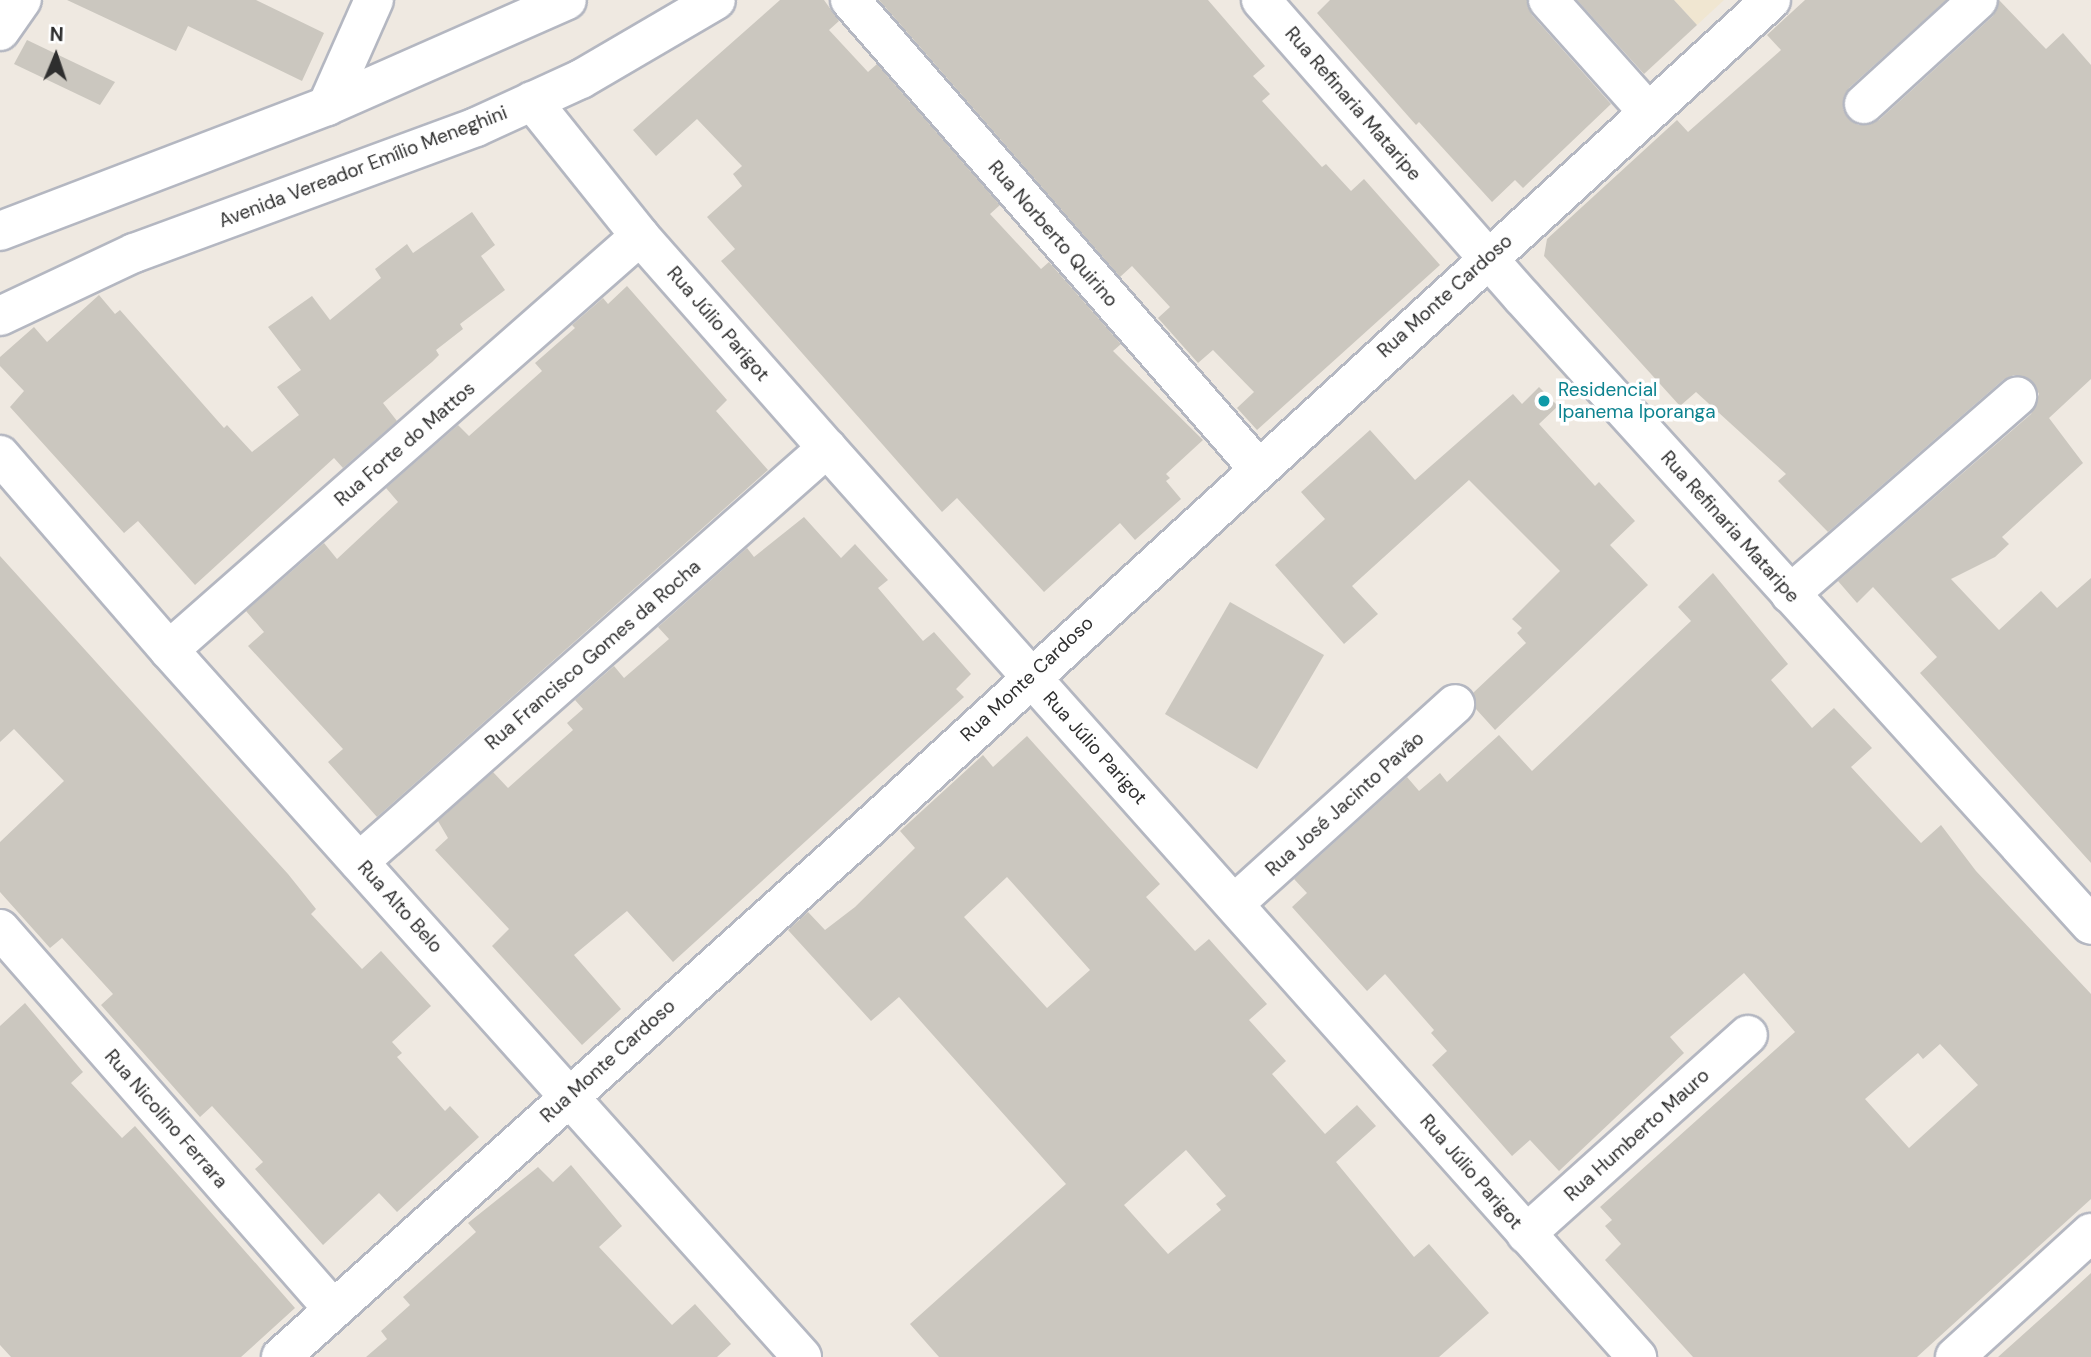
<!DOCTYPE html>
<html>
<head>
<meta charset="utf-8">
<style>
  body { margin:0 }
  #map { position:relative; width:2091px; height:1357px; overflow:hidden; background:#efe9e1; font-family:"DM Sans",sans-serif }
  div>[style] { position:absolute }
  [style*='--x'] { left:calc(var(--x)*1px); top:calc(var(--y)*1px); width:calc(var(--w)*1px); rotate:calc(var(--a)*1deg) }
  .education>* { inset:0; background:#f0e6d1 }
  .building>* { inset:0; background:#cbc7bf }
  .roads { filter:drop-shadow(2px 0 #b4b7c1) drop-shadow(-2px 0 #b4b7c1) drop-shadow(0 2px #b4b7c1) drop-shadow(0 -2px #b4b7c1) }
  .minor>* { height:38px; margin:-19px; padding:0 19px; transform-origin:19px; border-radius:19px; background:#fff }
  .secondary>* { height:38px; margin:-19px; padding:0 19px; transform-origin:19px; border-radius:19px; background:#fff }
  .dots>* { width:19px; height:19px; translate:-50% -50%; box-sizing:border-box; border:4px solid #fff; border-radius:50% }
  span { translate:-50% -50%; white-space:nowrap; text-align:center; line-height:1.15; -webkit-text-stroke:7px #fff; paint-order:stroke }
  .street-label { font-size:19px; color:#2e2e2e }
  .culture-label { font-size:19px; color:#0d838f }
  .left { translate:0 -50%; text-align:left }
  .north { position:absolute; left:21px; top:21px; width:70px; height:70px; -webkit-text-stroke:5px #fff; paint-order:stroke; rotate:2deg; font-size:19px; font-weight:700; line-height:28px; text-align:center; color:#2e2e2e }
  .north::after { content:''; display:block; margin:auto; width:24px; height:32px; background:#2e2e2e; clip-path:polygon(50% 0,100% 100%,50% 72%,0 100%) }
</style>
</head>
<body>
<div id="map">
  <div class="education">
    <div style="clip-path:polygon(1674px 0,1724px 0,1697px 25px)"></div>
  </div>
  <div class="building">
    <div style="clip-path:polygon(67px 0,256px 0,324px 33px,302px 81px,188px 26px,176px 51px)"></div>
    <div style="clip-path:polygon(780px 0,824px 0,839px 21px,829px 30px,868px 72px,877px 64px,1000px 205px,990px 214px,1041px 269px,1049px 262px,1121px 344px,1113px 351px,1203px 440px,1166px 474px,1170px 478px,1166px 481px,1181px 499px,1135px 540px,1120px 523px,1044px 592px,957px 498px,942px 512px,721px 261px,735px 249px,707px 217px,742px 186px,733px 174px,742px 166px,697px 119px,656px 156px,633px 130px)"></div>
    <div style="clip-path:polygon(879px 0,1208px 0,1265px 66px,1253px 76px,1270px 94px,1262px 101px,1322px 167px,1326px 164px,1351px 191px,1364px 179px,1440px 265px,1257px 430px,1237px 408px,1254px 392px,1213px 350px,1198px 363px,1158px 318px,1170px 307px,1132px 266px,1120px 277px)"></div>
    <div style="clip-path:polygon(1330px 0,1527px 0,1532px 15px,1611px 104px,1523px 188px,1515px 180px,1492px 202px,1419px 122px,1416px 125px,1317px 13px)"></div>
    <div style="clip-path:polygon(1577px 0,1674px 0,1697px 25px,1644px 74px)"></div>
    <div style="clip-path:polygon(1805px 0,1946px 0,1849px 88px,1843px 109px,1858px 125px,1879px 120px,1993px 16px,1999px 0,2046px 49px,2063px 33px,2091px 65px,2091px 379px,2049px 418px,2083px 463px,2002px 537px,2009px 544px,1995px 557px,1951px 579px,1999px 630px,2041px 591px,2057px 608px,2091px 578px,2091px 863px,1920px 673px,1937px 657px,1873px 587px,1857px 603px,1838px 581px,2031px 414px,2039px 394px,2033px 382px,2014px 375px,2003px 380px,1828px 532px,1778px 481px,1786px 474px,1696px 392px,1680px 406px,1544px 256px,1547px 239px,1677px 120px,1688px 132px,1781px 50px,1767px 35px)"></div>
    <div style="clip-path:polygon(27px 40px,115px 82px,100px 105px,14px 64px)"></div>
    <div style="clip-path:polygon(472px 212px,495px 245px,481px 256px,505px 290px,460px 324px,463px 329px,436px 350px,439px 355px,432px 362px,383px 403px,397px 421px,343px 468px,334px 458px,195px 585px,138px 521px,124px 533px,10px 407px,24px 391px,0 366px,0 357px,34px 327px,47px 342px,99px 295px,115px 314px,120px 310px,224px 428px,227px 425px,252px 452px,299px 415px,277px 387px,301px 370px,268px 327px,312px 296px,330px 320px,381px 278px,375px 269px,407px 244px,413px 253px)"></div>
    <div style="clip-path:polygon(627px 286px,727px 400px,716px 411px,768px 470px,377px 817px,328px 762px,343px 749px,248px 646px,264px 632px,246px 611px,324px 543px,337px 559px,398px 502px,386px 488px,458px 425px,469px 436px,542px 371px,535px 363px,575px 328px,572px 325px,603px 298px,608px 304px)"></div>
    <div style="clip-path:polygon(1539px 387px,1558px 406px,1539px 424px,1595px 486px,1599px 482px,1635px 521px,1610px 545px,1648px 585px,1495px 730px,1476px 709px,1473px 693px,1526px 643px,1517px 633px,1522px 628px,1512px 619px,1560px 571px,1469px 480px,1352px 586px,1378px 614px,1344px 644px,1275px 565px,1325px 519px,1301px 492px,1370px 430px,1415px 480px,1513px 394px,1522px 404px)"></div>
    <div style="clip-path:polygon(804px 517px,841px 558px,855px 544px,888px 580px,878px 588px,923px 641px,934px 632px,971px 674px,956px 689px,964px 697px,673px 962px,627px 911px,574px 955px,621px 1009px,582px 1045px,492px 946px,509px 929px,435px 850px,448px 838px,438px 821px,493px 772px,508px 788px,573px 730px,567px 723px,583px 709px,575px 700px,614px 666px,624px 678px,669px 639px,658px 627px,747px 548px,754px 557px)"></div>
    <div style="clip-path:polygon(0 556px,288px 874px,316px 909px,311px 914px,362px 969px,381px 951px,431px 1006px,392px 1042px,402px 1053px,397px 1057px,445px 1111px,450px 1106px,479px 1137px,397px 1212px,379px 1193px,323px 1245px,255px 1169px,263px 1162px,212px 1106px,200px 1117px,101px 1005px,113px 994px,62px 938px,50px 948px,0 892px,0 842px,64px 781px,14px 729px,0 742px)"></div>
    <div style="clip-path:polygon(evenodd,1713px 573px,1788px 664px,1771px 680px,1812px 728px,1834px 708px,1872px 748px,1851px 767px,1921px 843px,1941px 825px,1976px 871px,2091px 994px,2091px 1199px,1917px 1357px,1693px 1357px,1605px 1260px,1621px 1244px,1605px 1226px,1612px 1220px,1600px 1207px,1795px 1032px,1744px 973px,1670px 1037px,1684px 1053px,1559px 1171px,1530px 1140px,1512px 1156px,1432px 1065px,1447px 1051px,1431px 1033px,1434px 1030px,1385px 974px,1367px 991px,1292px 907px,1307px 893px,1294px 879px,1407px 777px,1419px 791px,1440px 773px,1447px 782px,1499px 735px,1532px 771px,1691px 621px,1678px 607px,1713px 573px,1940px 1044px,1978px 1085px,1909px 1148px,1865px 1099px,1918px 1053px,1923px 1059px,1940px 1044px)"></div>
    <div style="clip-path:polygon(1230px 602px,1324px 655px,1257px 769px,1165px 714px)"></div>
    <div style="clip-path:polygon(evenodd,1027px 736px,1160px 884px,1146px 897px,1195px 951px,1209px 939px,1267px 1004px,1249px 1020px,1286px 1061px,1272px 1074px,1325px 1134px,1357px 1105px,1376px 1126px,1336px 1162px,1414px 1257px,1429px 1244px,1489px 1313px,1439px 1357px,939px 1357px,910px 1324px,1066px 1184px,899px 997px,871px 1021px,788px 930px,808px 912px,825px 930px,855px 907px,915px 848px,900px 831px,983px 755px,993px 767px,1027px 736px,1007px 877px,1090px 970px,1047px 1008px,964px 917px,1007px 877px,1027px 736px,1186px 1150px,1226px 1196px,1216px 1204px,1221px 1210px,1168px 1254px,1124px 1205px,1186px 1150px)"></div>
    <div style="clip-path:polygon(25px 1003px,83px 1072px,71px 1083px,122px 1138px,135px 1126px,295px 1308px,241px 1357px,11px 1357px,0 1345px,0 1026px)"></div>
    <div style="clip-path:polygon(571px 1165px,622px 1226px,599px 1247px,672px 1325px,695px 1304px,731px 1344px,717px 1357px,366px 1357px,387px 1339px,381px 1331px,410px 1305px,403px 1297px,476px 1232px,468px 1223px,538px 1167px,553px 1182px)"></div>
    <div style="clip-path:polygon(2091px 1273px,2091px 1357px,1998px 1357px,2055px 1306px)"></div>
  </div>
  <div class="roads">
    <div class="minor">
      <div style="--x:850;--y:0;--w:619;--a:48.93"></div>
      <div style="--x:1261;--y:0;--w:395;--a:48.7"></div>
      <div style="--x:1522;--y:297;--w:847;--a:47.82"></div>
      <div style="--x:1548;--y:0;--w:150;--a:48.2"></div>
      <div style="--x:0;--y:31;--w:38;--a:-55"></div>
      <div style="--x:532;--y:101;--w:173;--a:51.3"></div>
      <div style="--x:640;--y:236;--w:283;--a:48.6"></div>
      <div style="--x:827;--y:448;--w:1218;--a:48.3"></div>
      <div style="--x:1864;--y:104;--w:154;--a:-42.4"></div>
      <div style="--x:327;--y:106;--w:116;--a:-66.1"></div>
      <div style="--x:0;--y:455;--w:258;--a:49.1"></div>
      <div style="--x:169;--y:650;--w:949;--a:48.16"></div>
      <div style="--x:1790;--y:594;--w:301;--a:-41"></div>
      <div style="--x:169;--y:650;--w:627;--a:-41.31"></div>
      <div style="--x:359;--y:862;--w:625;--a:-41.5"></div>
      <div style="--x:1234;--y:904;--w:298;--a:-42.1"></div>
      <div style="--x:0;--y:929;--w:505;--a:48.77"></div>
      <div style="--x:1526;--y:1234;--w:298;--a:-41.9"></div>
      <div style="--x:281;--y:1357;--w:783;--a:-42"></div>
      <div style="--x:863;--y:833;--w:1232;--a:-42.53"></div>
      <div style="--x:1955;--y:1357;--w:184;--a:-42.4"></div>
    </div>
    <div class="secondary">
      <div style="--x:0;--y:231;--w:350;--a:-20.9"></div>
      <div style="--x:327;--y:106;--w:262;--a:-23.8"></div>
      <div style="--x:0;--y:316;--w:148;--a:-25.2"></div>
      <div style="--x:134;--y:253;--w:364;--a:-20.2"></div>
      <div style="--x:476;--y:127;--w:115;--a:-24.6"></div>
      <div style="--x:581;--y:79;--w:156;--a:-30.3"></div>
    </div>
  </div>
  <div class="dots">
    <div style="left:1544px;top:401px;background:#0f9aa8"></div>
  </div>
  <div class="street-label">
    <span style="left:1353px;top:104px;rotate:49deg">Rua Refinaria Mataripe</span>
    <span style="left:363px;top:167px;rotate:-21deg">Avenida Vereador Emílio Meneghini</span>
    <span style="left:1053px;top:234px;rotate:49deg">Rua Norberto Quirino</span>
    <span style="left:1445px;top:296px;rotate:-42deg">Rua Monte Cardoso</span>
    <span style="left:718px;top:324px;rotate:49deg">Rua Júlio Parigot</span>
    <span style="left:405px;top:444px;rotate:-41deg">Rua Forte do Mattos</span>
    <span style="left:1730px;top:527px;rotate:48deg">Rua Refinaria Mataripe</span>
    <span style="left:593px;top:655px;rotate:-41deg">Rua Francisco Gomes da Rocha</span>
    <span style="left:1027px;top:679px;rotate:-43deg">Rua Monte Cardoso</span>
    <span style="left:1095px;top:748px;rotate:48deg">Rua Júlio Parigot</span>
    <span style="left:1345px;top:804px;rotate:-42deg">Rua José Jacinto Pavão</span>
    <span style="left:400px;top:907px;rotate:48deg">Rua Alto Belo</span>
    <span style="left:608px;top:1061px;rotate:-42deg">Rua Monte Cardoso</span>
    <span style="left:166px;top:1119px;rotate:49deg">Rua Nicolino Ferrara</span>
    <span style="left:1637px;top:1135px;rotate:-42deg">Rua Humberto Mauro</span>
    <span style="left:1471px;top:1172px;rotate:49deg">Rua Júlio Parigot</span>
  </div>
  <div class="culture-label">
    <span class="left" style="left:1558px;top:401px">Residencial<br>Ipanema Iporanga</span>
  </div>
  <div class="north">N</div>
</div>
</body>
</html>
